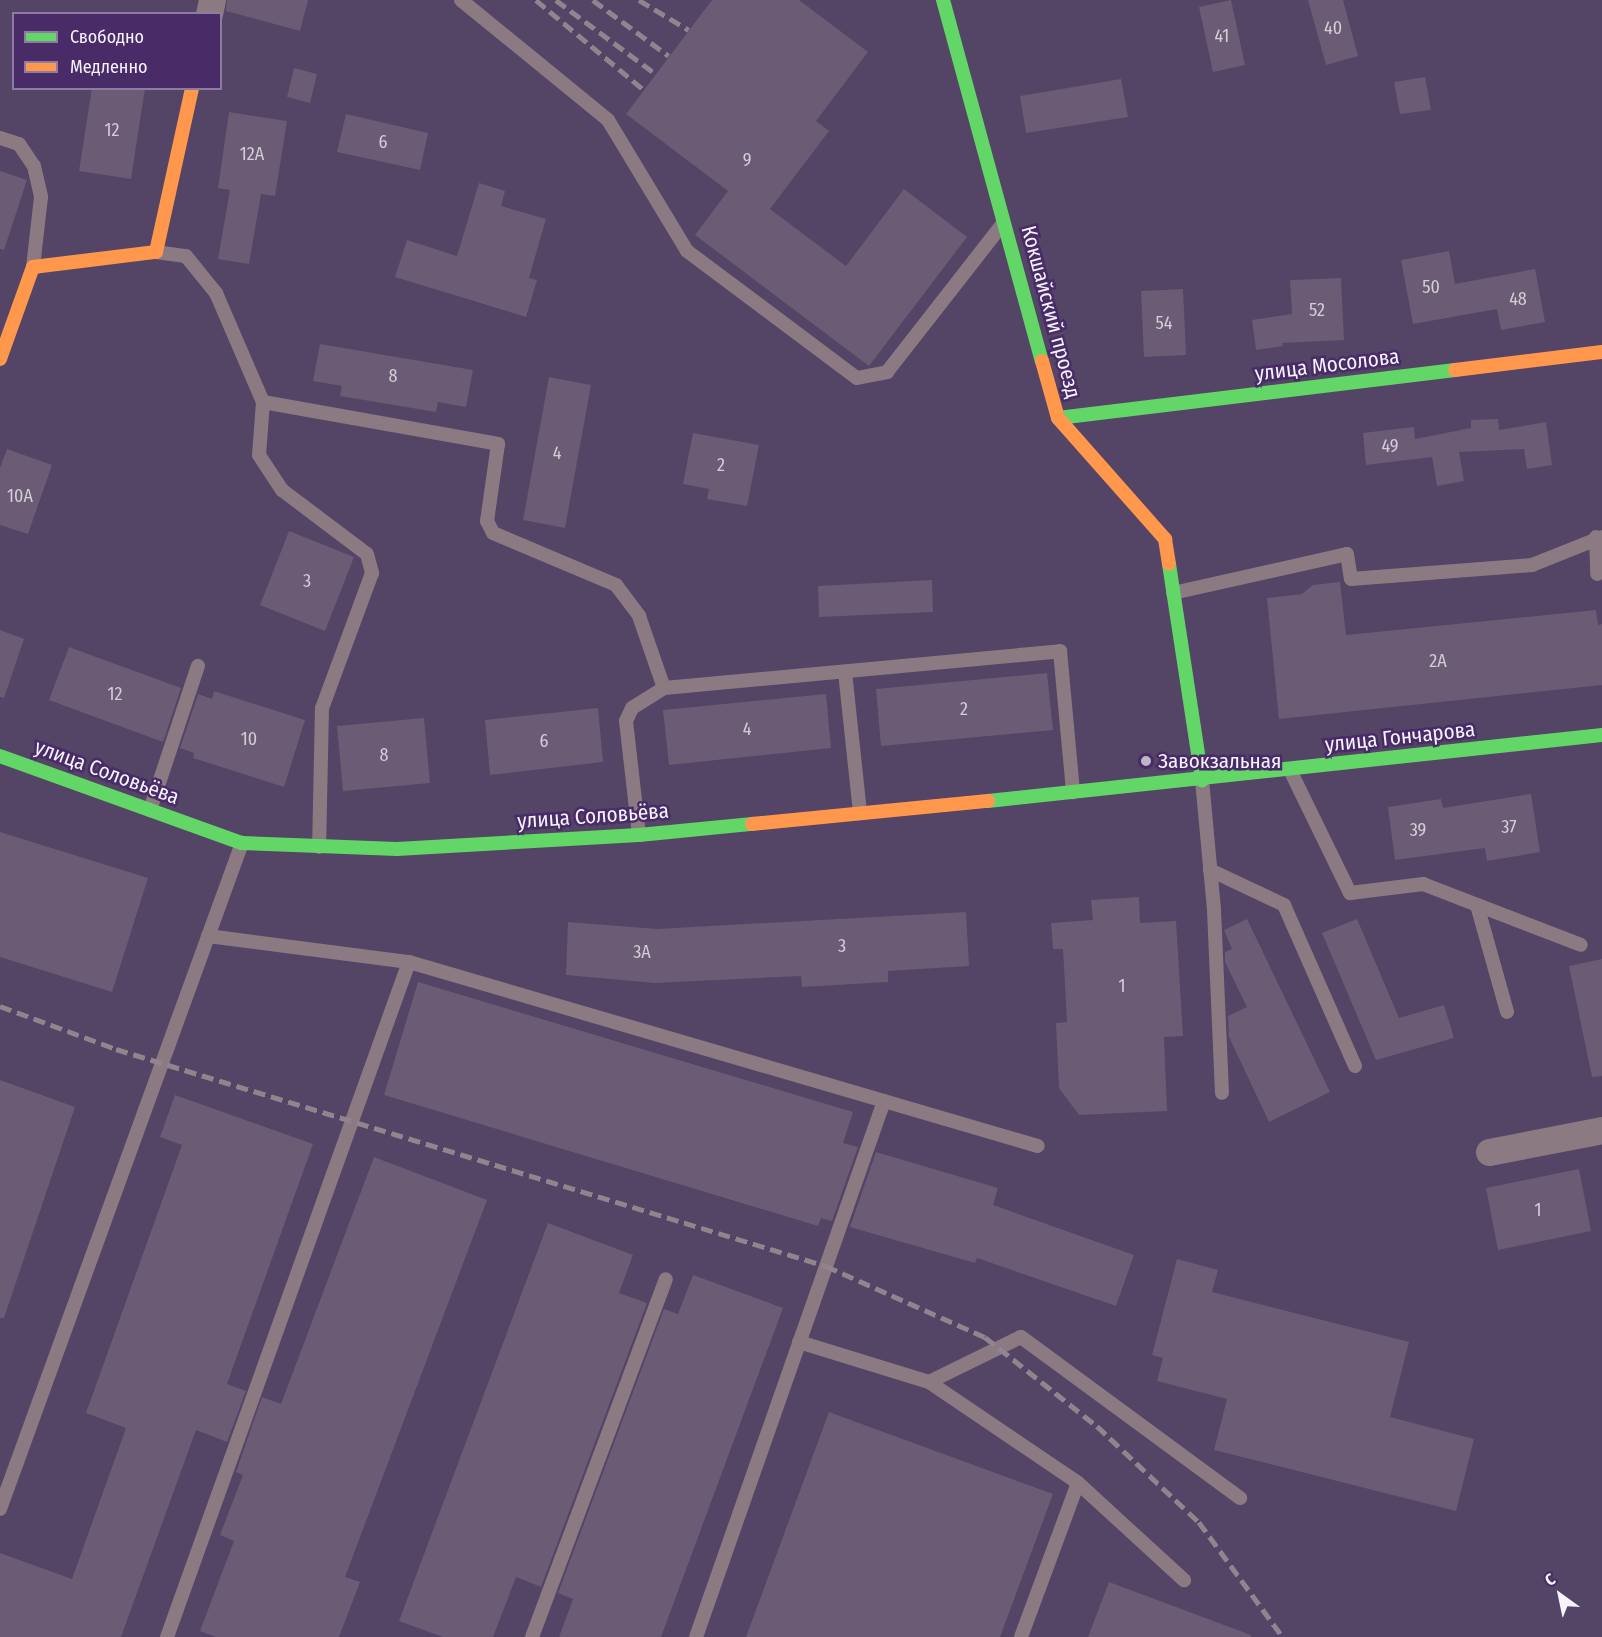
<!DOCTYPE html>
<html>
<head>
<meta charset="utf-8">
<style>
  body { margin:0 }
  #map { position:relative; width:1602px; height:1637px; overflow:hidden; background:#544466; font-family:"Fira Sans Condensed",sans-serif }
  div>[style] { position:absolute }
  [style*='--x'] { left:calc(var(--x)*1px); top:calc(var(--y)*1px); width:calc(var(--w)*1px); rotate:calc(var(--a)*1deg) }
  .building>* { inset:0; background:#6b5b74 }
  .lane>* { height:14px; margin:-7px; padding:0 7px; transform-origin:7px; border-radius:7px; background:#8c7a82 }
  .street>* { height:27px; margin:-13.5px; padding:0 13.5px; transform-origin:13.5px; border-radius:13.5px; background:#8c7a82 }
  .fast>* { height:14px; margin:-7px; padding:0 7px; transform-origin:7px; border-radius:7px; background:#63d668 }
  .slow>* { height:14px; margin:-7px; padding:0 7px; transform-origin:7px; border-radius:7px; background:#ff974d }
  .rail>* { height:4.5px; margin-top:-2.25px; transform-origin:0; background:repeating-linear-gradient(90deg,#91848f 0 12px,transparent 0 18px) }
  .dots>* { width:16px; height:16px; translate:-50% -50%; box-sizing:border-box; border:3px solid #492b68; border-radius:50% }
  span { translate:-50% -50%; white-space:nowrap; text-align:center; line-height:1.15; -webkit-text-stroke:5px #492b68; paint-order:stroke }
  .number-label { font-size:18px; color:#d3cdd8 }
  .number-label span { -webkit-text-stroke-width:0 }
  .street-label { font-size:21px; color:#f6f3fa }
  .poi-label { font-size:21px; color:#f6f3fa }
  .left { translate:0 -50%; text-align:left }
  .legend { position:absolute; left:12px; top:12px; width:210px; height:78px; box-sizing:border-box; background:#492b68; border:2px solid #8e7ba2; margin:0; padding:8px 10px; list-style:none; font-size:18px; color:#f6f3fa }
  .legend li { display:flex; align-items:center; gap:12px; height:30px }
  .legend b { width:30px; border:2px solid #8e7ba2 }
  .north { position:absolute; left:1530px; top:1565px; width:60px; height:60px; -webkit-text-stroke:4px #492b68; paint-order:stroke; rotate:327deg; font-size:16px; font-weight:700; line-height:24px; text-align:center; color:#f6f3fa }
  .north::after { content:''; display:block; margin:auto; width:21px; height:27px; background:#f6f3fa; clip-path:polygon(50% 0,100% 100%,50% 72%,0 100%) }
</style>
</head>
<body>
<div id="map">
  <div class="building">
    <div style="clip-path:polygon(227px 0,308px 0,300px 31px,226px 11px)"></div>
    <div style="clip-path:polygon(712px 0,799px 0,868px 52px,816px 121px,829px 131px,770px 209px,846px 266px,904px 189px,967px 237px,869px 366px,695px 235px,728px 191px,626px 114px)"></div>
    <div style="clip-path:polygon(1231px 0,1245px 65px,1213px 72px,1199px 7px)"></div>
    <div style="clip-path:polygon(1308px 0,1343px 0,1358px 56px,1326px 65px)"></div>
    <div style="clip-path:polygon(294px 68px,317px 74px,310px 103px,287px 97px)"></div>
    <div style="clip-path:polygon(1425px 77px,1431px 110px,1400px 114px,1394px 82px)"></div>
    <div style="clip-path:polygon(1121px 79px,1128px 117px,1026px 133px,1020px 96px)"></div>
    <div style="clip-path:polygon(92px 88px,145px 88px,131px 179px,79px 171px)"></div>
    <div style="clip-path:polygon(229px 112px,287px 121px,275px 196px,261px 194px,249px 264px,218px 259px,230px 190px,218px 188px)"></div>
    <div style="clip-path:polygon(346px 114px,428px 133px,420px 170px,337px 152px)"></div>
    <div style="clip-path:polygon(0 171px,27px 180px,4px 250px,0 249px)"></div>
    <div style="clip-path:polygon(479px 183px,505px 191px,501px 206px,546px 219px,529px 278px,537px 280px,526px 317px,395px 277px,407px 240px,457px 256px)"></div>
    <div style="clip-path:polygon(1449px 251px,1455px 284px,1535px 269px,1545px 322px,1501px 330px,1497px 309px,1413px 324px,1401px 260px)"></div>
    <div style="clip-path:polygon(1341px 278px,1344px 340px,1282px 343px,1283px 346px,1256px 350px,1252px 320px,1292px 314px,1290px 280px)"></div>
    <div style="clip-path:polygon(1183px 289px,1186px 355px,1144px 357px,1141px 291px)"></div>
    <div style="clip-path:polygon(320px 344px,473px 370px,466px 407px,438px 402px,436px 412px,340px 396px,342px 386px,313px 381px)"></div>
    <div style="clip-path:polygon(549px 377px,591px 385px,565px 528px,523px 520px)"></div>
    <div style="clip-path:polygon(1498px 419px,1499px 430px,1546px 422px,1552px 465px,1527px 469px,1524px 449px,1459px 452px,1464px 481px,1437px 486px,1432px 457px,1366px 465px,1363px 433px,1414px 427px,1415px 439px,1471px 428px,1471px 420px)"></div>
    <div style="clip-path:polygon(693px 433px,759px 445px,747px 506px,707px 499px,709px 489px,683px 484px)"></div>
    <div style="clip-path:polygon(7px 449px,52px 465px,28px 534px,0 525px,0 468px)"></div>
    <div style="clip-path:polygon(289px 531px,354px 557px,325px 631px,260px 605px)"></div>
    <div style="clip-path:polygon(932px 580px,933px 612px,819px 617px,818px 586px)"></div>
    <div style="clip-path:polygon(1340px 582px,1346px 635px,1596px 610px,1598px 625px,1602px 624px,1602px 685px,1279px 719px,1267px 598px,1302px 594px,1313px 585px)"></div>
    <div style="clip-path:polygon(0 630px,24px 639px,4px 698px,0 697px)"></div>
    <div style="clip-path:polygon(69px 647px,181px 688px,163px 742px,49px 700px)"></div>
    <div style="clip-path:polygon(1047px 673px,1053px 730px,881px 746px,876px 689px)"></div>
    <div style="clip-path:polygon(214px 691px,305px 720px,284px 787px,193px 758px,194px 753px,180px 748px,198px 694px,212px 699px)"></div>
    <div style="clip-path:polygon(826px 694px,831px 748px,669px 765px,663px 710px)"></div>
    <div style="clip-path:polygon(598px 708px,603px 762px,490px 775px,485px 720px)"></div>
    <div style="clip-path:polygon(424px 718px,430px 783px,343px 791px,337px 726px)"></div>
    <div style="clip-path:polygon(1531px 794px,1540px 852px,1487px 861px,1485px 848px,1395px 860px,1388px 807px,1441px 799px,1443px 808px)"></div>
    <div style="clip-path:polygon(0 832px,148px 878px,112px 992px,0 957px)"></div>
    <div style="clip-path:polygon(1139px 897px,1140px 923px,1176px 921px,1183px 1036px,1164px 1037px,1167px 1111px,1079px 1115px,1059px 1088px,1056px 1023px,1067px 1022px,1063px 949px,1053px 949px,1051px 923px,1093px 920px,1091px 900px)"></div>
    <div style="clip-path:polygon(966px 912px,969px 966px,888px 971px,888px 982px,802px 987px,801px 976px,655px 983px,566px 975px,568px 922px,657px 929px)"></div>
    <div style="clip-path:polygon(1247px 919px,1330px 1092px,1269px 1122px,1229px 1037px,1228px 1016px,1247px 1007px,1225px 962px,1225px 952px,1232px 949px,1224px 930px)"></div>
    <div style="clip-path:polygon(1357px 919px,1399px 1018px,1444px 1005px,1454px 1038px,1376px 1060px,1322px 933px)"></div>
    <div style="clip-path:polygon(1602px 959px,1602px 1076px,1592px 1077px,1569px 966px)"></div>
    <div style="clip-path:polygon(418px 982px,853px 1112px,843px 1143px,858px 1147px,832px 1221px,821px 1218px,818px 1226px,384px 1095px)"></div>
    <div style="clip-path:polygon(0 1080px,75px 1107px,4px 1318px,0 1318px)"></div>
    <div style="clip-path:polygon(175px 1095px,313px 1144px,227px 1384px,246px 1391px,227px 1442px,196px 1430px,121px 1637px,0 1637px,0 1553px,72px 1579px,126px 1428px,86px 1413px,182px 1145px,160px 1137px)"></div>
    <div style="clip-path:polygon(876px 1152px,998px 1188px,993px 1205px,1134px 1255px,1116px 1306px,977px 1258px,975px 1263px,850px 1227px)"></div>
    <div style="clip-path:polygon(374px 1157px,487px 1200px,345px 1577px,360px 1582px,339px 1637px,216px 1637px,200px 1631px,234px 1541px,220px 1535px,243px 1475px,236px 1472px,262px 1397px,281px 1404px)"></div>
    <div style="clip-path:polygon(1579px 1169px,1591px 1231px,1498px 1250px,1486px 1188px)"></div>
    <div style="clip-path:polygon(548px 1223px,633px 1255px,619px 1293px,647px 1303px,541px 1587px,516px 1577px,493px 1637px,443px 1637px,399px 1621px)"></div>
    <div style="clip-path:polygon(1177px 1259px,1218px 1270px,1212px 1292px,1409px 1342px,1390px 1417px,1474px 1439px,1456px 1511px,1214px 1450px,1227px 1399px,1157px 1381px,1163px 1358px,1152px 1355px)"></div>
    <div style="clip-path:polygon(693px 1275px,783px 1308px,661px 1637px,559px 1637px,573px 1599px,558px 1593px,664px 1309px,678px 1314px)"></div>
    <div style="clip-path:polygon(829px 1412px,1053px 1494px,1000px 1637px,746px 1637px)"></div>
    <div style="clip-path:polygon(1109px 1582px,1251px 1635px,1251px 1637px,1088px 1637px)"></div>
  </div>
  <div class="lane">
    <div style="--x:461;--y:0;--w:190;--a:39.2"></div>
    <div style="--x:608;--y:120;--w:153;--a:58.9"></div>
    <div style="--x:687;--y:251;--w:212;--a:36.8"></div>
    <div style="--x:857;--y:378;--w:31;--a:-11"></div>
    <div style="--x:887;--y:372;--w:187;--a:-52"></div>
    <div style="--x:0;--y:138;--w:20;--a:18"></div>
    <div style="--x:19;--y:144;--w:27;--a:56"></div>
    <div style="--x:34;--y:166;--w:32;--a:77"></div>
    <div style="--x:41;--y:197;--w:70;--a:96.5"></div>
    <div style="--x:156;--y:252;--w:30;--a:8"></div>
    <div style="--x:186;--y:256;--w:48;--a:51"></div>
    <div style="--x:216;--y:293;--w:119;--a:66.7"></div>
    <div style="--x:263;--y:402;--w:239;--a:10.1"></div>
    <div style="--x:498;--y:444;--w:78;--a:98.1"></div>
    <div style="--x:487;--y:521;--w:13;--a:63"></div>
    <div style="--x:493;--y:533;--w:134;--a:22.9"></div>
    <div style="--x:616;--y:585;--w:39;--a:53"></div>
    <div style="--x:639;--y:616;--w:76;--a:70.9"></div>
    <div style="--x:263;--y:402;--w:53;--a:94.3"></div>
    <div style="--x:259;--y:455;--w:42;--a:56.7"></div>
    <div style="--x:282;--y:490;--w:106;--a:37"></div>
    <div style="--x:367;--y:554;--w:20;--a:75"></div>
    <div style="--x:372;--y:573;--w:144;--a:110.3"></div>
    <div style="--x:322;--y:708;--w:139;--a:91.2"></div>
    <div style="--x:1596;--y:537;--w:37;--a:88"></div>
    <div style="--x:1173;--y:593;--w:178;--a:-12.6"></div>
    <div style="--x:1347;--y:554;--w:25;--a:81"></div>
    <div style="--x:1351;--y:579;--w:182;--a:-4.4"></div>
    <div style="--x:1532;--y:565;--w:75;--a:-21.8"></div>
    <div style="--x:845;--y:672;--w:142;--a:83.9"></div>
    <div style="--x:1290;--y:770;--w:137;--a:64"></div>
    <div style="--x:1350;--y:893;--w:74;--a:-7"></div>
    <div style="--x:1423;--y:884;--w:169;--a:21.1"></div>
    <div style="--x:1202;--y:780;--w:131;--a:84.7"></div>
    <div style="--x:1214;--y:910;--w:183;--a:87.5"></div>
    <div style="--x:150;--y:810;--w:152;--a:-71.6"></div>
    <div style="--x:639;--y:835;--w:115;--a:-96.5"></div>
    <div style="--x:626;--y:721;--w:14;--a:-65"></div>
    <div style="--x:632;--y:708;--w:38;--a:-32"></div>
    <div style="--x:664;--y:688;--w:398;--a:-5.3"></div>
    <div style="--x:1060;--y:651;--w:142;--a:84.7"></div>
    <div style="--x:1210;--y:870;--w:82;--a:25.3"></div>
    <div style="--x:1284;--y:905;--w:176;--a:66.2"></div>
    <div style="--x:1477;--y:905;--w:111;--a:74.3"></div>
    <div style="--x:208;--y:936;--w:203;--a:7.4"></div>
    <div style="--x:409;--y:962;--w:655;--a:16.31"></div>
    <div style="--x:799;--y:1342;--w:136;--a:17.1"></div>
    <div style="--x:929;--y:1382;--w:180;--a:34.1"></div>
    <div style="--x:1078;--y:1483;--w:144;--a:42.5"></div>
    <div style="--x:929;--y:1382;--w:102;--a:-26.1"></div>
    <div style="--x:1021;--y:1337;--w:272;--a:36.3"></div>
    <div style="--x:0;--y:1509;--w:709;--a:-70.03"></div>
    <div style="--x:167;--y:1637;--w:717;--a:-70.28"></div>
    <div style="--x:532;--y:1637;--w:382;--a:-69.5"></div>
    <div style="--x:696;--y:1637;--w:568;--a:-70.67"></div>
    <div style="--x:1021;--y:1637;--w:164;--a:-69.7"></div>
  </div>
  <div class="street">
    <div style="--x:209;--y:14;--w:14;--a:-78"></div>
    <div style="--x:1489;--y:1152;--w:115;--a:-11"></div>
  </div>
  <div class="fast">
    <div style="--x:943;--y:0;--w:374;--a:74.7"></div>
    <div style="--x:1058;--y:418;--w:400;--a:-6.9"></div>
    <div style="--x:1169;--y:564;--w:219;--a:81.3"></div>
    <div style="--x:0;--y:756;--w:257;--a:19.8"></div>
    <div style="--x:242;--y:843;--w:155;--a:2.2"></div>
    <div style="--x:397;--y:849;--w:242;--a:-3.3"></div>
    <div style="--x:639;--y:835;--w:114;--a:-5.6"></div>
    <div style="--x:988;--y:801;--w:618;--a:-6.14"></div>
  </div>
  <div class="slow">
    <div style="--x:0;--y:359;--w:98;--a:-70.3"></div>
    <div style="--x:33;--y:267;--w:124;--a:-7"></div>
    <div style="--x:156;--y:252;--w:168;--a:-77.6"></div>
    <div style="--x:1042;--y:361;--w:59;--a:74.3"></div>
    <div style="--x:1058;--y:418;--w:162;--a:48.5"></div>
    <div style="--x:1165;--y:539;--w:25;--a:81"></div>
    <div style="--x:1455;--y:370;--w:148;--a:-7"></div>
    <div style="--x:752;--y:824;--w:237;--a:-5.6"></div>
  </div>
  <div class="rail">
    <div style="--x:536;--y:0;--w:141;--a:39.8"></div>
    <div style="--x:556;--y:0;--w:124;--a:36.5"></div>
    <div style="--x:593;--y:0;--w:94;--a:36.4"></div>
    <div style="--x:639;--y:0;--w:58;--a:31"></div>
    <div style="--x:0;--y:1006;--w:124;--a:20.3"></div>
    <div style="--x:116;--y:1049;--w:742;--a:16.99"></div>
    <div style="--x:826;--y:1266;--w:174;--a:24.1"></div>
    <div style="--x:985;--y:1337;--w:143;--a:38.5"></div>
    <div style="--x:1097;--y:1426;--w:140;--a:43.3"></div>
    <div style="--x:1199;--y:1522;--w:142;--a:53.9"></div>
  </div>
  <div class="dots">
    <div style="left:1146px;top:761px;background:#bdb6c6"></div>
  </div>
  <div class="number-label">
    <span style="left:1333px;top:28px">40</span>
    <span style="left:1222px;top:36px">41</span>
    <span style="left:112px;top:130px">12</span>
    <span style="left:383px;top:142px">6</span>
    <span style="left:252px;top:154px">12А</span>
    <span style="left:747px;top:160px">9</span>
    <span style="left:1431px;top:287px">50</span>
    <span style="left:1518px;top:299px">48</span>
    <span style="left:1317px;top:310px">52</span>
    <span style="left:1164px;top:323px">54</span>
    <span style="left:393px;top:376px">8</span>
    <span style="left:1390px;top:446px">49</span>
    <span style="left:557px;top:453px">4</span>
    <span style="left:721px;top:465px">2</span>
    <span style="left:20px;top:496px">10А</span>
    <span style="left:307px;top:581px">3</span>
    <span style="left:1438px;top:661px">2А</span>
    <span style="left:115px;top:694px">12</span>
    <span style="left:964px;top:709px">2</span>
    <span style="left:747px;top:729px">4</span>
    <span style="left:249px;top:739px">10</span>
    <span style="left:544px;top:741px">6</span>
    <span style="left:384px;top:755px">8</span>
    <span style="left:1509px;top:827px">37</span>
    <span style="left:1418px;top:830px">39</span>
    <span style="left:842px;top:946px">3</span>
    <span style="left:642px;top:952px">3А</span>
    <span style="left:1122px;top:986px">1</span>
    <span style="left:1538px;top:1210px">1</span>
  </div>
  <div class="street-label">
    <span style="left:1051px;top:312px;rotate:75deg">Кокшайский проезд</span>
    <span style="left:1327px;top:365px;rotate:-7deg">улица Мосолова</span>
    <span style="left:1400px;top:737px;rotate:-6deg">улица Гончарова</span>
    <span style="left:107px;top:772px;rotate:20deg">улица Соловьёва</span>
    <span style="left:593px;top:816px;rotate:-4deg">улица Соловьёва</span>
  </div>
  <div class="poi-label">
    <span class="left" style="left:1158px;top:761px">Завокзальная</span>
  </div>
  <ul class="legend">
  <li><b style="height:8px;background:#63d668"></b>Свободно</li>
  <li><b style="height:8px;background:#ff974d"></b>Медленно</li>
  </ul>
  <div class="north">С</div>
</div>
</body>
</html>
